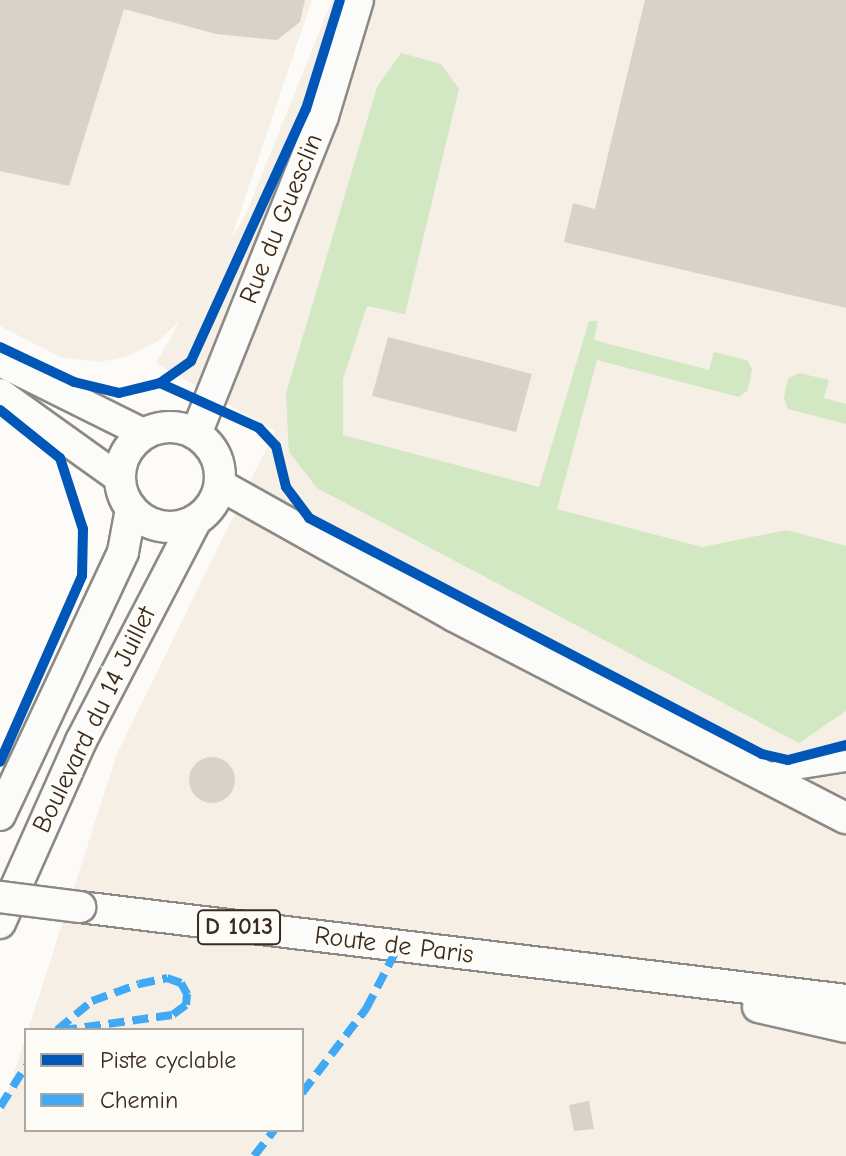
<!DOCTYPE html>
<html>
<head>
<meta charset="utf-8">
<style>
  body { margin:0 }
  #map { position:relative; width:846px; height:1156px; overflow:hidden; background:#fcfbf8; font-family:"Comic Neue",sans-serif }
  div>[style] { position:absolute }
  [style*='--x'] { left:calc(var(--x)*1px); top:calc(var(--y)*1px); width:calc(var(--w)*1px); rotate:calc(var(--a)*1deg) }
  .built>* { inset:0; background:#f6efe5 }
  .green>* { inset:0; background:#d1e8c3 }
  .building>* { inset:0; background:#d8d2c8 }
  .round { border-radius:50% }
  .roads { filter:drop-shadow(2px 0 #8d8985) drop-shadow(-2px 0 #8d8985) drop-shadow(0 2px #8d8985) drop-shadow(0 -2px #8d8985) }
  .minor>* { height:20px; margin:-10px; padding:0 10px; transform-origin:10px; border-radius:10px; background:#fbfbf9 }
  .secondary>* { height:28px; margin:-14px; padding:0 14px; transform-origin:14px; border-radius:14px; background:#fbfbf9 }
  .primary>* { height:30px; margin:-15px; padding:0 15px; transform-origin:15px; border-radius:15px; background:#fbfbf9 }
  .primary>.ring { margin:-15px; padding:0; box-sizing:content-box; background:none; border:30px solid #fbfbf9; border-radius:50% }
  .bridges { filter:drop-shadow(2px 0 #8d8985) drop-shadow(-2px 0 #8d8985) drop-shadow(0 2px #8d8985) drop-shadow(0 -2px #8d8985) }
  .primary-bridge>* { height:30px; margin:-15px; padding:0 15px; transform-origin:15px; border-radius:15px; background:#fbfbf9 }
  .quiet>* { height:8px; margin-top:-4px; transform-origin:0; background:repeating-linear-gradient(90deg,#3fa9f5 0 16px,transparent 0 24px) }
  .cycleway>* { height:10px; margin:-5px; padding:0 5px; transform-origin:5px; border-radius:5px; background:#0057b8 }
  span { translate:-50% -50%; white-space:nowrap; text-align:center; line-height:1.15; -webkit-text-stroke:7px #fdfcf7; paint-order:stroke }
  .shield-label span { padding:2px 6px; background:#fdfcf7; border:2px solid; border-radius:6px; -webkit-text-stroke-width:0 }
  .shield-label { font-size:24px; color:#3b2a1e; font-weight:700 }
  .street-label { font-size:26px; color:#3b2a1e }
  .legend { position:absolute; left:24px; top:1028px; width:280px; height:104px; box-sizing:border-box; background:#fdfcf7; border:2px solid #afa8a0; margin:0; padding:10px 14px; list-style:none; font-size:24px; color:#3b2a1e }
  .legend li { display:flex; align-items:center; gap:16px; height:40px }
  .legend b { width:40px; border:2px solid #afa8a0 }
</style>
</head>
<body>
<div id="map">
  <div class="built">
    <div style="clip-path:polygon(0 0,312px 0,231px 239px,246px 214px,332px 0,846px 0,846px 1156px,0 1156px,0 1116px,26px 1036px,26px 1130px,302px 1130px,302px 1030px,28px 1030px,117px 754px,275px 431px,156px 363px,180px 321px,158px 341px,126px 357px,99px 362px,60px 357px,0 326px)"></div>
  </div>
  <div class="green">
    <div style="clip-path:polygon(401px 53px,441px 64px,459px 89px,405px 314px,367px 306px,343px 379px,343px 435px,539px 487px,589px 321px,598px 321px,594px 340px,709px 370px,714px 352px,747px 360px,752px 369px,748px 390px,739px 397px,597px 360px,557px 509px,702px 547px,787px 530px,846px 546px,846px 711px,799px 743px,317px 488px,289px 452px,286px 393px,377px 87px)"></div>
    <div style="clip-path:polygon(799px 373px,829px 380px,824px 398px,846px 404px,846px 424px,788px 409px,784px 398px,788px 379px)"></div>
  </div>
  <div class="building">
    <div style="clip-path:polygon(0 0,305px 0,300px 22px,277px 40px,216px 34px,124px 9px,69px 186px,0 171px)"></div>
    <div style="clip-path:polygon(645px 0,846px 0,846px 308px,564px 242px,573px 203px,595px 209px)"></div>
    <div style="clip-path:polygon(388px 337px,532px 374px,516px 432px,372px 396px)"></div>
    <div class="round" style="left:189px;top:757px;width:46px;height:46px"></div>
    <div style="clip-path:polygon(589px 1101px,594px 1129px,574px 1131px,569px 1105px)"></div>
  </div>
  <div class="roads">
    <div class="minor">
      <div style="--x:763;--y:774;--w:84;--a:-8.9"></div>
    </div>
    <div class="secondary">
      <div style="--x:0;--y:362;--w:162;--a:26.4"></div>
      <div style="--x:0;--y:393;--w:148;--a:35.6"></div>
    </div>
    <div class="primary">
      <div class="ring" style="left:120px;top:427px;width:70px;height:70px"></div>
      <div style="--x:196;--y:434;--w:342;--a:-68.2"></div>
      <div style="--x:323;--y:116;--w:121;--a:-73.2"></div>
      <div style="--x:220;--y:485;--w:268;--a:29.2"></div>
      <div style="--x:454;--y:616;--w:441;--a:27.3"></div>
      <div style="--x:0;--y:815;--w:290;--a:-64.9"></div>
      <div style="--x:123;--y:552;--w:44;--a:-79.5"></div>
      <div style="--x:80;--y:907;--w:772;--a:6.92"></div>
      <div style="--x:0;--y:923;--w:199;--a:-66"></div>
      <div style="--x:81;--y:741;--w:249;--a:-62.5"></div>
      <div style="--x:758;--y:1007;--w:90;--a:12.8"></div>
    </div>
  </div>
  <div class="bridges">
    <div class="primary-bridge">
      <div style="--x:0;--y:897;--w:81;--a:7.1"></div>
    </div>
  </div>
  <div class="quiet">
    <div style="--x:57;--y:1030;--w:45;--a:-39.6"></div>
    <div style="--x:92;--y:1001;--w:50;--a:-19.9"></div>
    <div style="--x:139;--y:984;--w:29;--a:-12"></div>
    <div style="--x:167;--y:978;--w:15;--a:20"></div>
    <div style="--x:181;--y:983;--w:13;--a:61"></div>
    <div style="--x:187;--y:994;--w:11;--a:95"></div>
    <div style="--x:186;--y:1005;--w:17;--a:144"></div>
    <div style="--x:172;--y:1015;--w:109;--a:172.1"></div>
    <div style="--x:302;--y:1093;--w:106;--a:-52.7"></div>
    <div style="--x:366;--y:1009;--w:70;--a:-62.7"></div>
    <div style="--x:0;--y:1107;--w:49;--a:-57.6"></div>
    <div style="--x:254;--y:1156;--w:33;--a:-52"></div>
  </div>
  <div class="cycleway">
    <div style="--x:0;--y:347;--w:82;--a:25.3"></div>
    <div style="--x:74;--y:382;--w:46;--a:13.7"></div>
    <div style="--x:119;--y:393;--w:42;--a:-13.7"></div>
    <div style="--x:160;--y:383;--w:38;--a:-35"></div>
    <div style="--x:191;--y:361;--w:277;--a:-65.5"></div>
    <div style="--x:306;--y:109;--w:114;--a:-72.7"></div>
    <div style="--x:160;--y:383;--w:109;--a:24.4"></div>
    <div style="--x:259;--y:428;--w:25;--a:47"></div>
    <div style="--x:276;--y:446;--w:42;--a:76.3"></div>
    <div style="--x:286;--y:487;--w:39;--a:53"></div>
    <div style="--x:309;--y:518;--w:511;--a:27.52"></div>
    <div style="--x:762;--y:754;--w:27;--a:13"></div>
    <div style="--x:788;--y:760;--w:60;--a:-14.5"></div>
    <div style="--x:0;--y:410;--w:77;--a:38.7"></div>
    <div style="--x:60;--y:458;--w:75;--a:72.1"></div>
    <div style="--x:83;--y:529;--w:47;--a:91.2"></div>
    <div style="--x:82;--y:576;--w:203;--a:113.8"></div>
  </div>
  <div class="shield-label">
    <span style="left:239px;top:927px">D 1013</span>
  </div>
  <div class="street-label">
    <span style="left:282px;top:219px;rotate:-68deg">Rue du Guesclin</span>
    <span style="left:95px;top:720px;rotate:-64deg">Boulevard du 14 Juillet</span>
    <span style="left:394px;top:946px;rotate:7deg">Route de Paris</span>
  </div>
  <ul class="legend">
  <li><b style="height:10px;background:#0057b8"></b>Piste cyclable</li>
  <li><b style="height:10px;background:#3fa9f5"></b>Chemin</li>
  </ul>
</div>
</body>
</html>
